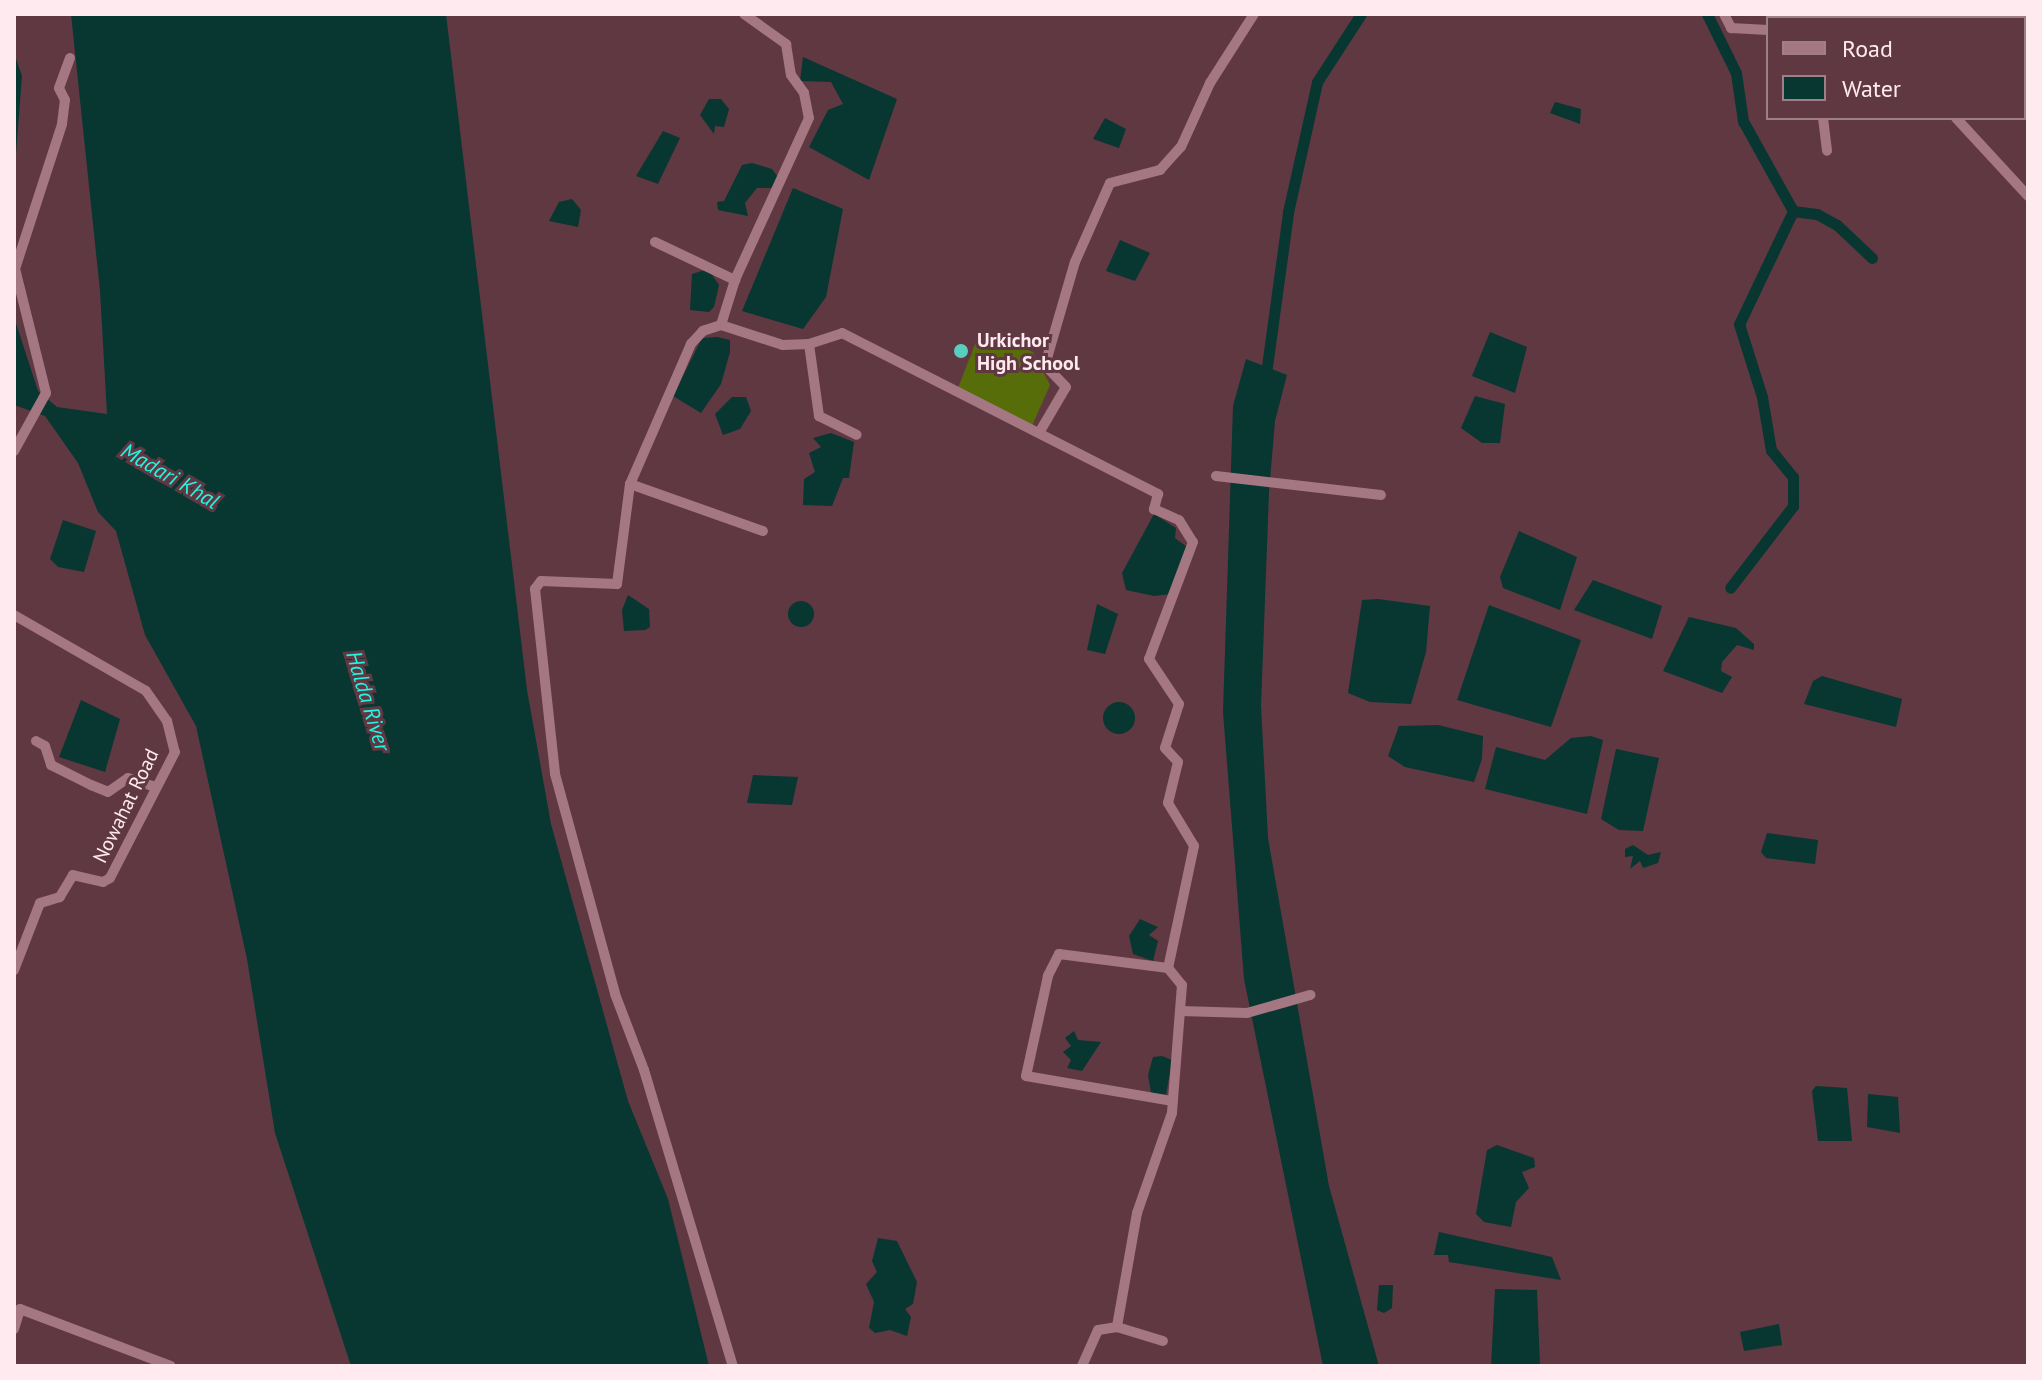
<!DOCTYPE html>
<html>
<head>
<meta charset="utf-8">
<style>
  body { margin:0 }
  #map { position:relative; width:2042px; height:1380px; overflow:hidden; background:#5f3842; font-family:"PT Sans",sans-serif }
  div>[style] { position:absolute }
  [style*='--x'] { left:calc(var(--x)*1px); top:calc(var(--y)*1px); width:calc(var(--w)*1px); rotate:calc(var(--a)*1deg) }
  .green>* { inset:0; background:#566d09 }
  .water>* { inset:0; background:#083631 }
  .round { border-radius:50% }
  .canal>* { height:11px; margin:-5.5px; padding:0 5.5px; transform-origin:5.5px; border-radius:5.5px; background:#083631 }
  .minor>* { height:10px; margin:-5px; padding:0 5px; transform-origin:5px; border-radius:5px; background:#a47782 }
  .dots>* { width:22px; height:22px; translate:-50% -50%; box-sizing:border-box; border:4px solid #5f3842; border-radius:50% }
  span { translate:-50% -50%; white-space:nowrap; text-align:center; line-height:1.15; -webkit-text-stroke:6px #5f3842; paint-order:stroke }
  .poi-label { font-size:20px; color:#ffeaef; font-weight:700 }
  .left { translate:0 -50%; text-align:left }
  .street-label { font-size:20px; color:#ffeaef }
  .water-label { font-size:22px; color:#21f6e1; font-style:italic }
  .frame { position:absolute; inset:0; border:16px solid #ffeaef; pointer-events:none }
  .legend { position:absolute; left:1766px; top:16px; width:260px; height:104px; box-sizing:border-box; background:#5f3842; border:2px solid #9f7f87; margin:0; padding:10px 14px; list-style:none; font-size:24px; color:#ffeaef }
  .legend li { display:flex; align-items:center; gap:16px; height:40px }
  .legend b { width:40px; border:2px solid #9f7f87 }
</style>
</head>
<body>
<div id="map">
  <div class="green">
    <div style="clip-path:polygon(980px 331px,1033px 352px,1050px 385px,1032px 426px,958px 388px)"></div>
  </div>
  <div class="water">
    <div style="clip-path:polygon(71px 14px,446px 14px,527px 690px,551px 824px,628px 1101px,668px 1199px,709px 1366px,351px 1366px,275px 1133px,247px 959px,196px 726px,145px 635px,116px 531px,98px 512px,78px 463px,45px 416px,14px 405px,14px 317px,38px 391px,57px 407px,107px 414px,100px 291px)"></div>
    <div style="clip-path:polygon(14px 53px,22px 76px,14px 180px)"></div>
    <div style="clip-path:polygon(803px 57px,897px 99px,869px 180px,809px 147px,828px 110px,843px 104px,831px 82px,800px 81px)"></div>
    <div style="clip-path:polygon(709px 99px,721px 99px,729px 109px,724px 127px,715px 126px,714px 134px,700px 115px)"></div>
    <div style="clip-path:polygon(1555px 102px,1581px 109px,1580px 124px,1550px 113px)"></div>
    <div style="clip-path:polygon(1105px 118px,1126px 129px,1119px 148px,1093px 139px)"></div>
    <div style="clip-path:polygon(663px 131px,680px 138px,658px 184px,636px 176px)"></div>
    <div style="clip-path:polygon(752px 163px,772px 169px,778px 177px,775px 188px,757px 188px,745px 203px,748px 216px,718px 210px,717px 202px,724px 201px,742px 165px)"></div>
    <div style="clip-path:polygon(793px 188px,843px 209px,826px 297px,803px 329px,742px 311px)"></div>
    <div style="clip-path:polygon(572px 199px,581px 210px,578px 227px,549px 221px,559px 202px)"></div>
    <div style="clip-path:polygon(1120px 240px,1150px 253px,1135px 281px,1106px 271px)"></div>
    <div style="clip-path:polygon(708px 269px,719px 285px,714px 307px,709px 312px,690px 310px,692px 274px)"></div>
    <div style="clip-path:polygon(1490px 332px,1527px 347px,1515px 393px,1472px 376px)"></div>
    <div style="clip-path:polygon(717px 337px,730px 340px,730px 352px,721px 384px,701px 413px,673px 396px,702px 338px)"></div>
    <div style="clip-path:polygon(1246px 359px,1287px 375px,1275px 421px,1269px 492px,1261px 706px,1268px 838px,1329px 1186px,1379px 1366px,1323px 1366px,1244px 979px,1223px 712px,1233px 406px)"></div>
    <div style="clip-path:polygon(1475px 396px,1505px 404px,1500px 443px,1482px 443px,1461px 428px)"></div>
    <div style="clip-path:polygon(732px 397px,746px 397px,751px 411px,740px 429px,723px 435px,715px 414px)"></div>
    <div style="clip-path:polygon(831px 433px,854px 442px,849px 478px,843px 478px,832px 506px,803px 505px,804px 479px,815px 472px,809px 453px,821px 447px,813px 438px)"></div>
    <div style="clip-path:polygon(1154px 514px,1176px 528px,1175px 538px,1187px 547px,1171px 594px,1154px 596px,1126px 590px,1122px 573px)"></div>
    <div style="clip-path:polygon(63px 520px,96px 531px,84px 572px,58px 567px,50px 559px)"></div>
    <div style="clip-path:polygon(1519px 531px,1577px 557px,1560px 610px,1503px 588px,1500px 577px)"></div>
    <div style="clip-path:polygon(1593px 580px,1662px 606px,1652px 639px,1574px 610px)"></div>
    <div style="clip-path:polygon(628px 595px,649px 609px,650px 627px,645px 630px,624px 631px,622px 610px)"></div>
    <div style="clip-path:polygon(1378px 599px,1430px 606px,1426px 652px,1411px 704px,1370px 702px,1348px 693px,1362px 600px)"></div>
    <div class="round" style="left:788px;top:601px;width:26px;height:26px"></div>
    <div style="clip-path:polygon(1097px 604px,1118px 614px,1105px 654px,1087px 650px)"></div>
    <div style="clip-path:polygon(1489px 605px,1581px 640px,1551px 727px,1457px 700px)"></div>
    <div style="clip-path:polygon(1689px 617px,1736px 628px,1754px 644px,1754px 650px,1737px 645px,1722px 662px,1721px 671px,1732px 677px,1722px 693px,1663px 671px)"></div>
    <div style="clip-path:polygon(1822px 676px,1902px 699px,1896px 727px,1804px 704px,1813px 681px)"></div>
    <div style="clip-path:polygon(81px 700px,120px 719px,105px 772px,59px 757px)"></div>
    <div class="round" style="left:1103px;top:702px;width:32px;height:32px"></div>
    <div style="clip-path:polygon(1438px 725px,1483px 736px,1482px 759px,1474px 782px,1405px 767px,1388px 756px,1399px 726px)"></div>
    <div style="clip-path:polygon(1591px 736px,1603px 740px,1587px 814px,1485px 789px,1496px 747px,1545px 760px,1571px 738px)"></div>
    <div style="clip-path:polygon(1616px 749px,1659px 758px,1643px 831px,1619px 830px,1601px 819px)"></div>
    <div style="clip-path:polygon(753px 775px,798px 777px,792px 805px,747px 803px)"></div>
    <div style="clip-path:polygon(1767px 833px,1818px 840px,1815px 864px,1766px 858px,1761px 852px)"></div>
    <div style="clip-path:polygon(1633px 845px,1648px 855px,1661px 852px,1658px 863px,1643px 868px,1640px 861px,1630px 869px,1633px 856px,1625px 857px,1625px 849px)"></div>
    <div style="clip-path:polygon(1140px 919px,1158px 927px,1149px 935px,1158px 941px,1153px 961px,1133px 954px,1129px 936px)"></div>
    <div style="clip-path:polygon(1074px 1031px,1078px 1040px,1101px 1042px,1082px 1071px,1067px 1068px,1071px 1060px,1063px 1052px,1071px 1046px,1065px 1038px)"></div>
    <div style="clip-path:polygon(1162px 1056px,1172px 1060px,1166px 1095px,1151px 1093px,1148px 1075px,1153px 1057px)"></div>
    <div style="clip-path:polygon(1816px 1086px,1847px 1088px,1852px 1141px,1818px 1141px,1812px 1091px)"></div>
    <div style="clip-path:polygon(1868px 1094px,1898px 1097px,1900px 1133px,1867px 1127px)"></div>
    <div style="clip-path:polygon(1497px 1145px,1534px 1158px,1535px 1167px,1522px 1172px,1529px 1188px,1516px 1202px,1511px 1227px,1484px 1222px,1476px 1214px,1487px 1150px)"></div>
    <div style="clip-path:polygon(1439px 1232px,1552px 1257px,1561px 1280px,1449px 1262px,1448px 1255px,1434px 1255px)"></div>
    <div style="clip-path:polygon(878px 1238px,897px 1241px,917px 1282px,913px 1304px,905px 1309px,911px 1317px,907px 1336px,890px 1330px,875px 1333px,869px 1328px,874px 1302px,866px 1284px,877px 1272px,872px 1261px)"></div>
    <div style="clip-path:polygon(1379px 1285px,1393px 1285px,1392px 1308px,1384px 1313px,1377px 1310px)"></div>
    <div style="clip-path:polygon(1495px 1289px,1537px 1290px,1540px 1366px,1491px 1366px)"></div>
    <div style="clip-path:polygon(1779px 1324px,1782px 1345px,1744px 1351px,1740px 1332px)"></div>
  </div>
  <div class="canal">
    <div style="--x:1707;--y:14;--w:66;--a:63.8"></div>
    <div style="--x:1736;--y:73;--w:49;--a:81.7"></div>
    <div style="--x:1743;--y:121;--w:103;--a:60.9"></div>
    <div style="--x:1793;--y:211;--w:125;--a:115.5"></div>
    <div style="--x:1739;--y:324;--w:77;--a:72.5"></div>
    <div style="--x:1762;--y:397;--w:54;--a:80.4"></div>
    <div style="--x:1771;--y:450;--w:35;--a:51"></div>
    <div style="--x:1793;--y:477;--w:29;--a:90"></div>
    <div style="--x:1793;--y:506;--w:103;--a:127.5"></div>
    <div style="--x:1869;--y:14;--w:16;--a:15"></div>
    <div style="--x:2024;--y:25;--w:4;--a:0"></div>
    <div style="--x:1793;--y:211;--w:24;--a:7"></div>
    <div style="--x:1817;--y:214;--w:23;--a:29"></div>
    <div style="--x:1837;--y:225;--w:48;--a:43.3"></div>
    <div style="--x:1265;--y:381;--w:171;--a:-82.2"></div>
    <div style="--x:1288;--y:212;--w:133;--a:-77.4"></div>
    <div style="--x:1317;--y:82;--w:81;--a:-57.1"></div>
  </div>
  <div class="minor">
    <div style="--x:744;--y:14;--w:52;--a:35.5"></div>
    <div style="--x:786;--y:44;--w:31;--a:81"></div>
    <div style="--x:791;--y:75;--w:22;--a:54"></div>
    <div style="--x:804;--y:93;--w:25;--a:79"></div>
    <div style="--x:809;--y:118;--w:178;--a:114.6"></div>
    <div style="--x:735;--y:280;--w:47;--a:107.3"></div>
    <div style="--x:721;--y:325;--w:65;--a:17.9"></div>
    <div style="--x:783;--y:345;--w:26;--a:-2"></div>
    <div style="--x:809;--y:344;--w:35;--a:-18"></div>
    <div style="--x:842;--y:333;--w:355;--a:27"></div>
    <div style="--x:1158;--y:494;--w:16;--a:105"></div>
    <div style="--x:1154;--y:509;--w:27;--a:24"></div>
    <div style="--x:1179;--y:520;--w:26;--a:58"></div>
    <div style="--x:1193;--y:542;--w:125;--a:110.6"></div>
    <div style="--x:1149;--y:659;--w:54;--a:56.3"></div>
    <div style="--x:1179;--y:704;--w:46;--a:107.7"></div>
    <div style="--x:1165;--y:748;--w:19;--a:47"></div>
    <div style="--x:1178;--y:762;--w:42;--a:103.7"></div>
    <div style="--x:1168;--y:803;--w:50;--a:58.8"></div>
    <div style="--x:1194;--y:846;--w:125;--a:102"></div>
    <div style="--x:1168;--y:968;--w:22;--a:51"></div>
    <div style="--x:1182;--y:985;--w:128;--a:94.5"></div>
    <div style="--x:1172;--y:1113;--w:106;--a:109.3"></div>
    <div style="--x:1137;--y:1213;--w:116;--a:100"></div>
    <div style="--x:1117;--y:1327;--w:19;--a:171"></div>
    <div style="--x:1098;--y:1330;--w:39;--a:114"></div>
    <div style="--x:1724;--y:14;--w:16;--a:63"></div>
    <div style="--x:1731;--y:28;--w:37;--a:3"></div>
    <div style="--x:1823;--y:118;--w:33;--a:83"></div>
    <div style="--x:1956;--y:118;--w:106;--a:47.3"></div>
    <div style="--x:655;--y:242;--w:89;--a:25.4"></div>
    <div style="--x:721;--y:325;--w:19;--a:162"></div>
    <div style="--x:703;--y:331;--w:18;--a:133"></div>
    <div style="--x:691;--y:344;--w:153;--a:113.5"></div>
    <div style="--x:630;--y:484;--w:141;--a:19.5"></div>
    <div style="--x:809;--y:344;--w:73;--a:82.1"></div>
    <div style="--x:819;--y:416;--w:42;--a:26.6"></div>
    <div style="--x:1039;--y:433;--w:53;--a:-59.6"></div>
    <div style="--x:1066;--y:387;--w:30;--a:-134"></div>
    <div style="--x:1045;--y:365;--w:107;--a:-73.8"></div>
    <div style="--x:1075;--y:262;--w:86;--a:-66.1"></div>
    <div style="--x:1110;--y:183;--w:52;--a:-14.6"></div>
    <div style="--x:1160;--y:170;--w:31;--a:-48"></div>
    <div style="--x:1181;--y:147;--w:70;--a:-65.6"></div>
    <div style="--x:1210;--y:83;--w:82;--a:-57.5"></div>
    <div style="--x:14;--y:451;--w:66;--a:-61.1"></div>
    <div style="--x:46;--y:393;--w:128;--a:-104"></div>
    <div style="--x:15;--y:269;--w:152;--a:-72"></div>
    <div style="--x:62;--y:124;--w:24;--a:-83"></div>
    <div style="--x:65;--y:100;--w:13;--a:-117"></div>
    <div style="--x:59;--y:88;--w:32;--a:-70"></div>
    <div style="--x:1216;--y:476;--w:166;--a:6.6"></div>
    <div style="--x:630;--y:484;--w:101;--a:97.4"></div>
    <div style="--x:617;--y:584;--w:76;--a:-177.7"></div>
    <div style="--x:541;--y:581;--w:10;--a:127"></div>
    <div style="--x:535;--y:589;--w:186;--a:83.8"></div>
    <div style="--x:555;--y:774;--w:228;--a:74.7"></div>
    <div style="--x:615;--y:994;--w:81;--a:69.1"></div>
    <div style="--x:644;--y:1070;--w:309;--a:73.3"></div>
    <div style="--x:14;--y:615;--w:152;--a:29.9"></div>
    <div style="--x:146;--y:691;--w:37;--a:55"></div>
    <div style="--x:167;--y:721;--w:32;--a:76"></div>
    <div style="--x:175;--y:752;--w:142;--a:117.3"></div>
    <div style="--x:110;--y:878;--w:8;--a:150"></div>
    <div style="--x:103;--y:882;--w:31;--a:-167"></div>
    <div style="--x:73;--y:875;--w:26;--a:121"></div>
    <div style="--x:60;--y:897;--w:21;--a:163"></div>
    <div style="--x:40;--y:903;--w:72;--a:111.2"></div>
    <div style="--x:36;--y:741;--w:10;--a:29"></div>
    <div style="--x:45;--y:746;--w:20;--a:72"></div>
    <div style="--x:51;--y:765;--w:45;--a:26.6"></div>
    <div style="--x:91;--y:785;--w:18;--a:22"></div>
    <div style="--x:108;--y:792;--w:24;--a:-35"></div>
    <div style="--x:128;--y:778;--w:29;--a:18"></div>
    <div style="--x:1168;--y:968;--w:110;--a:-172.7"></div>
    <div style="--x:1059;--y:954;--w:25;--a:117"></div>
    <div style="--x:1048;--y:976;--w:102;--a:102.4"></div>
    <div style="--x:1026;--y:1076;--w:149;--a:9.7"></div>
    <div style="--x:1181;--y:1011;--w:66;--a:1.7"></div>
    <div style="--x:1247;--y:1013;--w:66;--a:-15.9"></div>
    <div style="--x:1117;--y:1327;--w:48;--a:16.9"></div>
    <div style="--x:14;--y:1329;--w:21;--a:-73"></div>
    <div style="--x:20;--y:1309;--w:161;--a:20.7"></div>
  </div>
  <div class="dots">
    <div style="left:961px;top:351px;background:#59cebf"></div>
  </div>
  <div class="poi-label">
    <span class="left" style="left:977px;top:352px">Urkichor<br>High School</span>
  </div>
  <div class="street-label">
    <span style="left:126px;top:806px;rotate:-64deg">Nowahat Road</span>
  </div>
  <div class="water-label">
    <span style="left:170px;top:476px;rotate:30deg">Madari Khal</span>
    <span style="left:368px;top:701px;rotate:73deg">Halda River</span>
  </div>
  <div class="frame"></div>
  <ul class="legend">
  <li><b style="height:10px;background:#a47782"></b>Road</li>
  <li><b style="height:22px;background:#083631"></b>Water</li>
  </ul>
</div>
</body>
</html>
